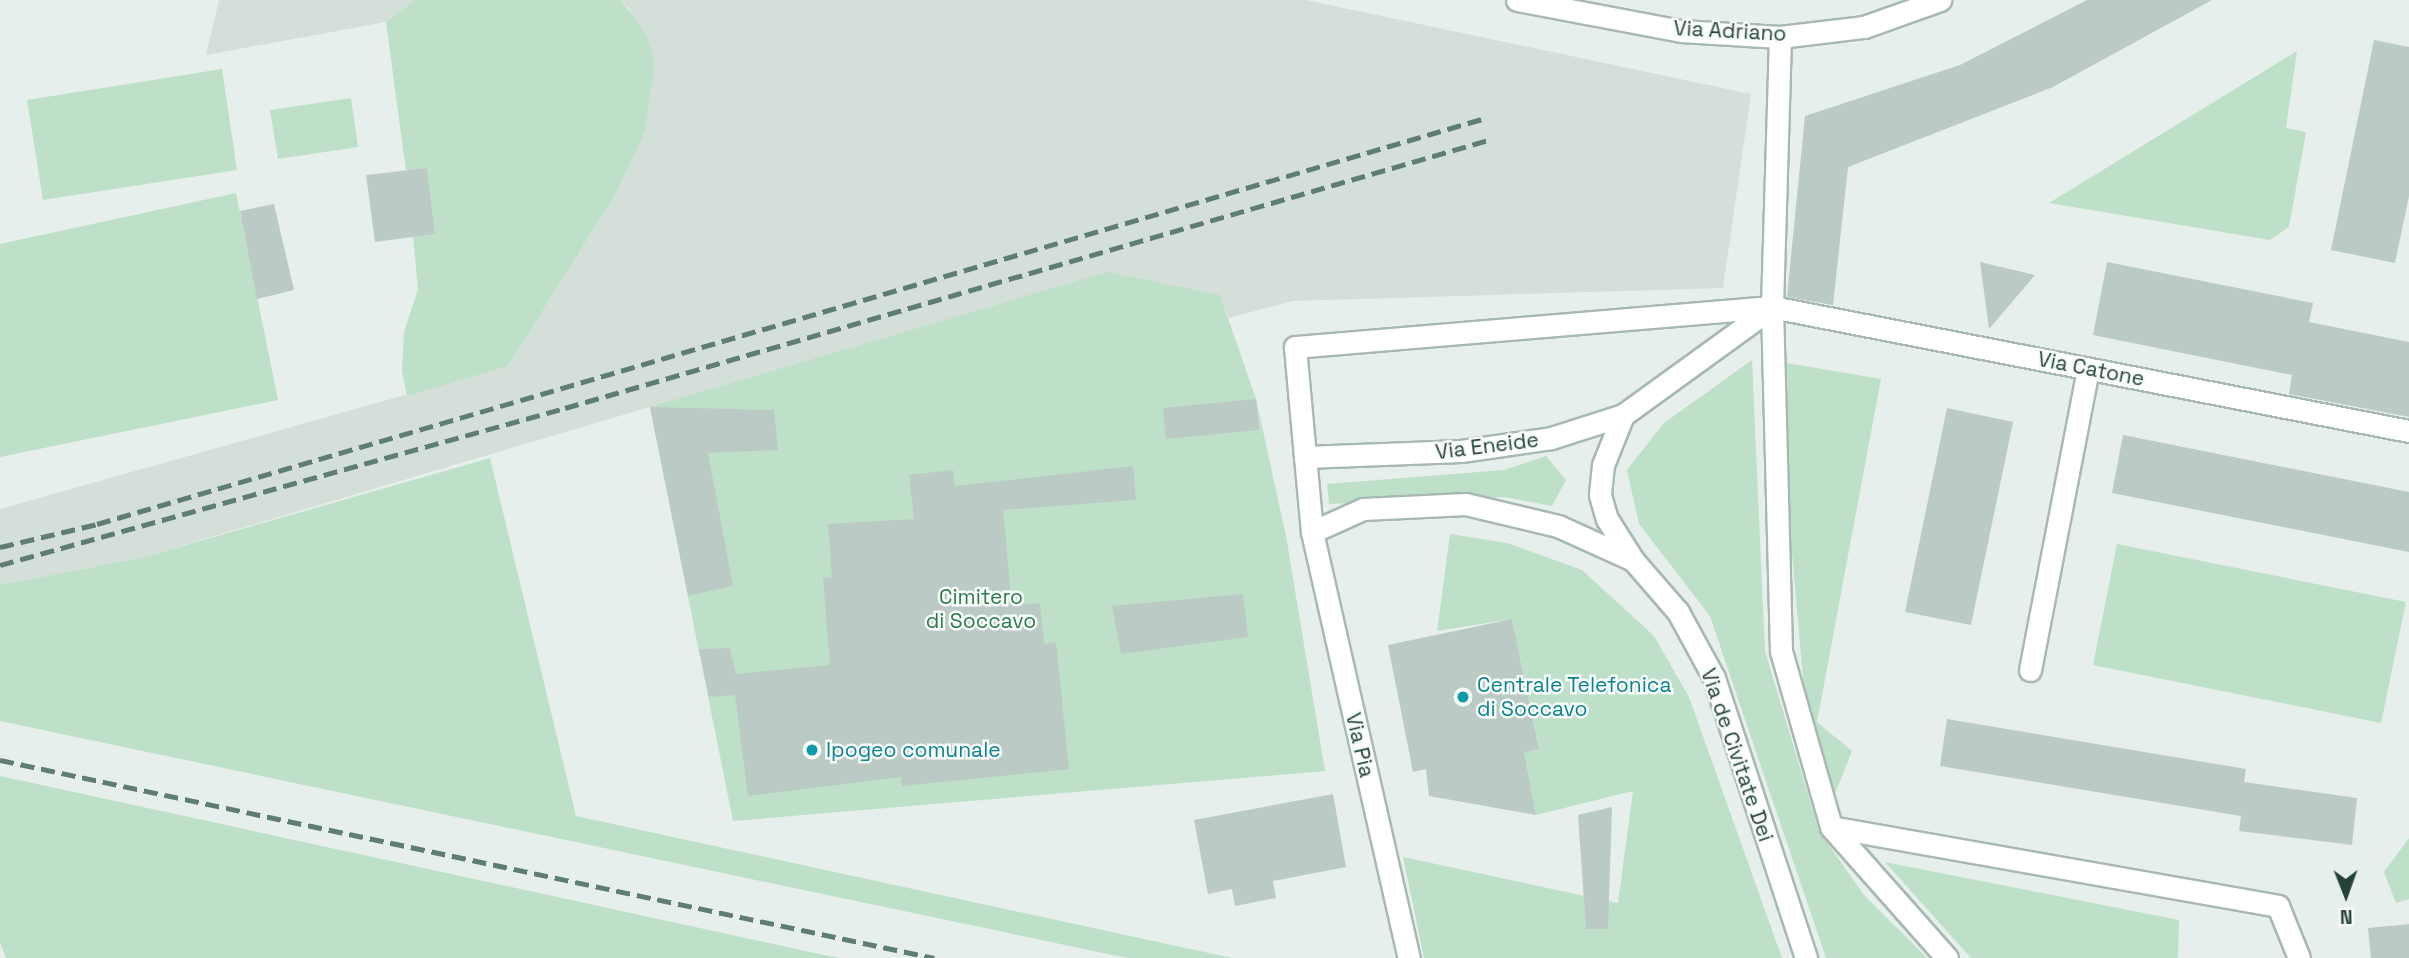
<!DOCTYPE html>
<html>
<head>
<meta charset="utf-8">
<style>
  body { margin:0 }
  #map { position:relative; width:2409px; height:958px; overflow:hidden; background:#e6efeb; font-family:"Space Grotesk",sans-serif }
  div>[style] { position:absolute }
  [style*='--x'] { left:calc(var(--x)*1px); top:calc(var(--y)*1px); width:calc(var(--w)*1px); rotate:calc(var(--a)*1deg) }
  .built>* { inset:0; background:#d4dfda }
  .green>* { inset:0; background:#bfe0c8 }
  .building>* { inset:0; background:#bbcac4 }
  .roads { filter:drop-shadow(2px 0 #a8b8b2) drop-shadow(-2px 0 #a8b8b2) drop-shadow(0 2px #a8b8b2) drop-shadow(0 -2px #a8b8b2) }
  .minor>* { height:21px; margin:-10.5px; padding:0 10.5px; transform-origin:10.5px; border-radius:10.5px; background:#fff }
  .rail>* { height:5px; margin-top:-2.5px; transform-origin:0; background:repeating-linear-gradient(90deg,#5f7d75 0 14px,transparent 0 21px) }
  .dots>* { width:19px; height:19px; translate:-50% -50%; box-sizing:border-box; border:4px solid #f7fbf9; border-radius:50% }
  span { translate:-50% -50%; white-space:nowrap; text-align:center; line-height:1.15; -webkit-text-stroke:5px #f7fbf9; paint-order:stroke }
  .street-label { font-size:21px; color:#24423a }
  .park-label { font-size:21px; color:#2d7a4b }
  .culture-label { font-size:21px; color:#0d838f }
  .left { translate:0 -50%; text-align:left }
  .north { position:absolute; left:2311px; top:860px; width:70px; height:70px; -webkit-text-stroke:5px #f7fbf9; paint-order:stroke; rotate:179deg; font-size:19px; font-weight:700; line-height:28px; text-align:center; color:#24423a }
  .north::after { content:''; display:block; margin:auto; width:24px; height:32px; background:#24423a; clip-path:polygon(50% 0,100% 100%,50% 72%,0 100%) }
</style>
</head>
<body>
<div id="map">
  <div class="built">
    <div style="clip-path:polygon(219px 0,415px 0,386px 22px,206px 55px)"></div>
    <div style="clip-path:polygon(621px 0,1306px 0,1751px 94px,1723px 288px,1293px 301px,1229px 318px,1220px 295px,650px 407px,144px 557px,0 585px,0 509px,508px 366px,615px 195px,645px 132px,629px 9px)"></div>
  </div>
  <div class="green">
    <div style="clip-path:polygon(415px 0,621px 0,646px 35px,655px 62px,645px 132px,615px 195px,508px 366px,407px 396px,402px 371px,404px 332px,418px 289px,413px 237px,435px 234px,427px 168px,406px 171px,386px 22px)"></div>
    <div style="clip-path:polygon(2297px 51px,2286px 128px,2306px 132px,2289px 227px,2270px 240px,2049px 203px)"></div>
    <div style="clip-path:polygon(222px 69px,237px 170px,43px 200px,27px 100px)"></div>
    <div style="clip-path:polygon(351px 98px,358px 147px,278px 159px,270px 110px)"></div>
    <div style="clip-path:polygon(236px 193px,278px 400px,0 457px,0 244px)"></div>
    <div style="clip-path:polygon(1108px 272px,1220px 295px,1256px 399px,1286px 536px,1325px 771px,733px 821px,650px 407px)"></div>
    <div style="clip-path:polygon(1752px 360px,1765px 651px,1819px 831px,1864px 895px,1927px 958px,1826px 958px,1710px 616px,1639px 524px,1627px 470px,1664px 423px)"></div>
    <div style="clip-path:polygon(1787px 363px,1881px 379px,1817px 722px,1852px 751px,1835px 794px,1805px 700px,1790px 531px)"></div>
    <div style="clip-path:polygon(1546px 456px,1566px 480px,1552px 506px,1504px 497px,1329px 504px,1327px 484px,1504px 470px)"></div>
    <div style="clip-path:polygon(490px 458px,576px 816px,1232px 958px,1127px 958px,0 721px,0 585px,144px 557px)"></div>
    <div style="clip-path:polygon(1450px 534px,1507px 543px,1582px 570px,1654px 636px,1689px 697px,1782px 958px,1424px 958px,1403px 857px,1618px 903px,1633px 791px,1536px 815px,1524px 752px,1539px 748px,1512px 619px,1437px 631px)"></div>
    <div style="clip-path:polygon(2117px 544px,2406px 602px,2381px 723px,2093px 665px)"></div>
    <div style="clip-path:polygon(0 776px,815px 953px,839px 958px,6px 958px,0 942px)"></div>
    <div style="clip-path:polygon(2409px 838px,2409px 899px,2396px 903px,2384px 872px)"></div>
    <div style="clip-path:polygon(1885px 862px,2179px 920px,2178px 958px,1971px 958px)"></div>
  </div>
  <div class="building">
    <div style="clip-path:polygon(2087px 0,2212px 0,2053px 87px,1848px 167px,1833px 305px,1787px 297px,1805px 116px,1960px 65px)"></div>
    <div style="clip-path:polygon(2374px 40px,2409px 47px,2409px 196px,2395px 263px,2331px 250px)"></div>
    <div style="clip-path:polygon(427px 168px,435px 234px,375px 242px,366px 175px)"></div>
    <div style="clip-path:polygon(274px 204px,294px 290px,257px 299px,240px 211px)"></div>
    <div style="clip-path:polygon(1980px 262px,2035px 275px,1989px 329px)"></div>
    <div style="clip-path:polygon(2107px 262px,2313px 303px,2309px 322px,2409px 342px,2409px 417px,2289px 394px,2292px 375px,2093px 335px)"></div>
    <div style="clip-path:polygon(1256px 399px,1259px 430px,1166px 439px,1163px 408px)"></div>
    <div style="clip-path:polygon(650px 407px,774px 410px,778px 450px,708px 453px,733px 586px,688px 596px)"></div>
    <div style="clip-path:polygon(1947px 408px,2013px 422px,1971px 625px,1905px 612px)"></div>
    <div style="clip-path:polygon(2123px 435px,2409px 492px,2409px 552px,2112px 493px)"></div>
    <div style="clip-path:polygon(1133px 466px,1136px 500px,1003px 510px,1012px 606px,1040px 603px,1044px 644px,1056px 642px,1069px 769px,902px 786px,901px 777px,748px 796px,735px 695px,709px 697px,699px 649px,730px 648px,736px 674px,830px 665px,823px 578px,832px 577px,828px 524px,914px 519px,909px 475px,953px 470px,955px 486px)"></div>
    <div style="clip-path:polygon(1243px 594px,1248px 637px,1121px 654px,1112px 606px)"></div>
    <div style="clip-path:polygon(1512px 619px,1539px 749px,1524px 752px,1536px 815px,1429px 796px,1426px 769px,1413px 772px,1388px 645px)"></div>
    <div style="clip-path:polygon(1947px 719px,2246px 769px,2244px 782px,2357px 798px,2352px 845px,2239px 831px,2241px 816px,1940px 766px)"></div>
    <div style="clip-path:polygon(1333px 794px,1346px 867px,1273px 881px,1276px 898px,1235px 906px,1232px 889px,1208px 894px,1194px 820px)"></div>
    <div style="clip-path:polygon(1612px 807px,1608px 929px,1586px 929px,1578px 815px)"></div>
    <div style="clip-path:polygon(2409px 924px,2409px 958px,2371px 958px,2368px 928px)"></div>
  </div>
  <div class="roads">
    <div class="minor">
      <div style="--x:1517;--y:0;--w:167;--a:10.7"></div>
      <div style="--x:1681;--y:31;--w:99;--a:3.5"></div>
      <div style="--x:1780;--y:37;--w:85;--a:-6.8"></div>
      <div style="--x:1864;--y:27;--w:81;--a:-19.6"></div>
      <div style="--x:1772;--y:307;--w:344;--a:88.5"></div>
      <div style="--x:1781;--y:651;--w:183;--a:74.1"></div>
      <div style="--x:1623;--y:415;--w:54;--a:111.8"></div>
      <div style="--x:1603;--y:465;--w:30;--a:96"></div>
      <div style="--x:1600;--y:495;--w:25;--a:74"></div>
      <div style="--x:1607;--y:519;--w:49;--a:57.6"></div>
      <div style="--x:1633;--y:560;--w:69;--a:49.1"></div>
      <div style="--x:1678;--y:612;--w:75;--a:61.4"></div>
      <div style="--x:1714;--y:678;--w:295;--a:71.8"></div>
      <div style="--x:1305;--y:457;--w:110;--a:-95.2"></div>
      <div style="--x:1295;--y:347;--w:479;--a:-4.8"></div>
      <div style="--x:1772;--y:307;--w:649;--a:11.02"></div>
      <div style="--x:1312;--y:532;--w:437;--a:77.2"></div>
      <div style="--x:1633;--y:560;--w:82;--a:-155.6"></div>
      <div style="--x:1558;--y:526;--w:95;--a:-166.6"></div>
      <div style="--x:1466;--y:504;--w:103;--a:177.2"></div>
      <div style="--x:1363;--y:509;--w:56;--a:155.7"></div>
      <div style="--x:1312;--y:532;--w:75;--a:-95.3"></div>
      <div style="--x:1305;--y:457;--w:156;--a:-2.2"></div>
      <div style="--x:1461;--y:451;--w:91;--a:-8.2"></div>
      <div style="--x:1551;--y:438;--w:76;--a:-17.7"></div>
      <div style="--x:1623;--y:415;--w:184;--a:-35.9"></div>
      <div style="--x:1772;--y:307;--w:270;--a:-88.3"></div>
      <div style="--x:2030;--y:670;--w:307;--a:-79.1"></div>
      <div style="--x:1947;--y:958;--w:175;--a:-131.5"></div>
      <div style="--x:1831;--y:827;--w:454;--a:10"></div>
      <div style="--x:2278;--y:906;--w:56;--a:68"></div>
    </div>
  </div>
  <div class="rail">
    <div style="--x:0;--y:547;--w:100;--a:-13.3"></div>
    <div style="--x:97;--y:524;--w:1443;--a:-16.3"></div>
    <div style="--x:0;--y:565;--w:586;--a:-15.53"></div>
    <div style="--x:565;--y:408;--w:961;--a:-16.19"></div>
    <div style="--x:0;--y:760;--w:955;--a:11.97"></div>
  </div>
  <div class="dots">
    <div style="left:1463px;top:697px;background:#0f9aa8"></div>
    <div style="left:812px;top:750px;background:#0f9aa8"></div>
  </div>
  <div class="street-label">
    <span style="left:1730px;top:31px;rotate:3deg">Via Adriano</span>
    <span style="left:2091px;top:369px;rotate:11deg">Via Catone</span>
    <span style="left:1487px;top:446px;rotate:-7deg">Via Eneide</span>
    <span style="left:1360px;top:745px;rotate:77deg">Via Pia</span>
    <span style="left:1737px;top:755px;rotate:71deg">Via de Civitate Dei</span>
  </div>
  <div class="park-label">
    <span style="left:981px;top:609px">Cimitero<br>di Soccavo</span>
  </div>
  <div class="culture-label">
    <span class="left" style="left:1477px;top:697px">Centrale Telefonica<br>di Soccavo</span>
    <span class="left" style="left:826px;top:750px">Ipogeo comunale</span>
  </div>
  <div class="north">N</div>
</div>
</body>
</html>
